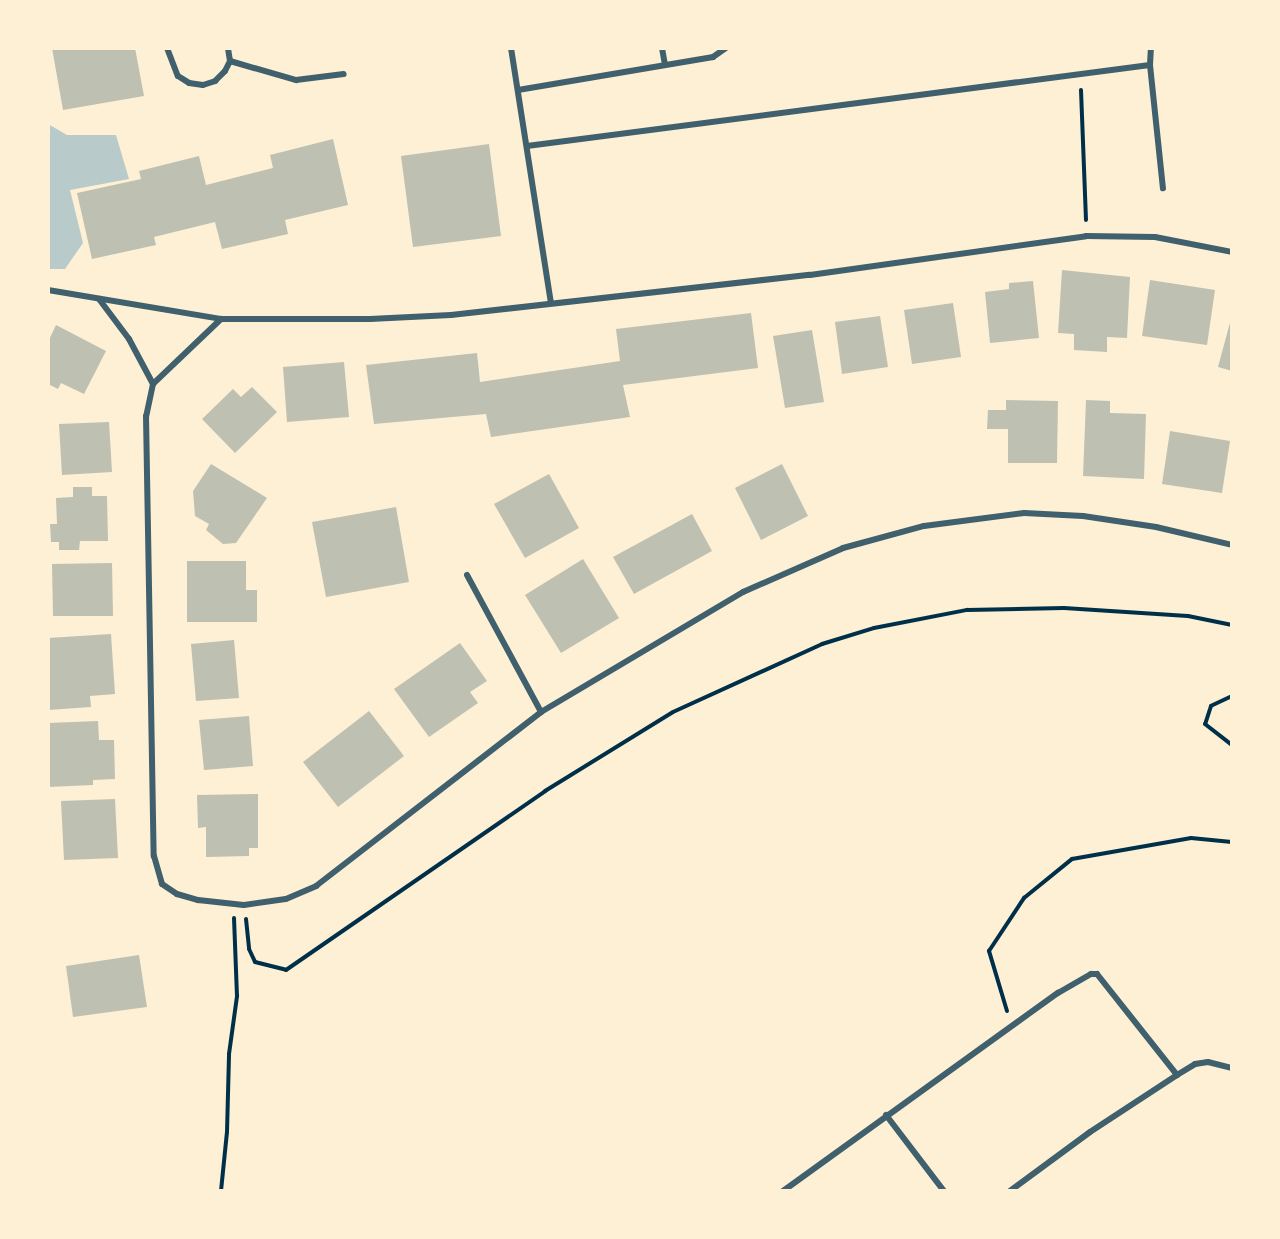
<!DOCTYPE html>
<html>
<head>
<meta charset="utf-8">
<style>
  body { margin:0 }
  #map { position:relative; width:1280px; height:1239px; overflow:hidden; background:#fdf0d5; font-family:"PT Sans Narrow",sans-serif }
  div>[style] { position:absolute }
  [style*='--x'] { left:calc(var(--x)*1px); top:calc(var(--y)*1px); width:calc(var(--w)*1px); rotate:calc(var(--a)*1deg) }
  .green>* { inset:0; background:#b9caca }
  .building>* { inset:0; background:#bec0b2 }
  .path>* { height:4px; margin:-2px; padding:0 2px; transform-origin:2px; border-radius:2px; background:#003049 }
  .minor>* { height:6px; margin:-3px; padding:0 3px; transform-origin:3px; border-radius:3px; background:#3f606c }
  span { translate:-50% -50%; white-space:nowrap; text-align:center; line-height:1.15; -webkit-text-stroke:4.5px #fdf0d5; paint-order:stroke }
  .frame { position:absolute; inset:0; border:50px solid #fdf0d5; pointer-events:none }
</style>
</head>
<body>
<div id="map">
  <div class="green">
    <div style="clip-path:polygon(48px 124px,67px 135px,116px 135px,129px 179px,70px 190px,83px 243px,65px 269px,48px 269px)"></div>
  </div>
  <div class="building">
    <div style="clip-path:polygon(52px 48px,135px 48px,144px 96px,63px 110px)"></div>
    <div style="clip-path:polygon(333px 139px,348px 205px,285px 220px,288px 234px,222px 249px,215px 222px,154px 237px,156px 245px,92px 259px,77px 193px,141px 179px,139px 171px,199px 156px,206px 185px,273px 168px,270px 155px)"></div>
    <div style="clip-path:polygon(489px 144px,501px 236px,413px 247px,401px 156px)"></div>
    <div style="clip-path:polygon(1062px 270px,1130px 277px,1127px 338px,1107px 337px,1107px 352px,1074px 350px,1074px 334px,1058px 333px)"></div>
    <div style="clip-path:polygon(1150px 280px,1215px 290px,1207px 345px,1142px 336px)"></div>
    <div style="clip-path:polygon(1033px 281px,1039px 338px,990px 343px,985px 292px,1009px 289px,1009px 283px)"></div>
    <div style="clip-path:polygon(953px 303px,961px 357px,912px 364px,904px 310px)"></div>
    <div style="clip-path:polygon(751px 313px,758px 368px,623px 385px,630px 417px,491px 437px,486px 414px,374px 424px,366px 365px,477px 353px,480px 382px,620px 361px,616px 329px)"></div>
    <div style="clip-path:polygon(880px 316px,888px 367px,842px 374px,835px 322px)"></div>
    <div style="clip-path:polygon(1231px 319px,1232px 319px,1232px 371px,1218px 367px)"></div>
    <div style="clip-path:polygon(56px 325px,106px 351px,84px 394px,61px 383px,58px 389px,48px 384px,48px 342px)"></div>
    <div style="clip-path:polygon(812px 330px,824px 402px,785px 408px,773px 336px)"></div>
    <div style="clip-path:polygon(344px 362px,349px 417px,287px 422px,283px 367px)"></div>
    <div style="clip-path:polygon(252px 387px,277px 412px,235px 453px,202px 419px,233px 389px,241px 397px)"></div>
    <div style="clip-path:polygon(1006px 400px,1058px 401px,1057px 463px,1008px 463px,1008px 429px,987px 429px,988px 410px,1006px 410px)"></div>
    <div style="clip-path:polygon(1086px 400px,1110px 401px,1110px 413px,1146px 414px,1144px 479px,1083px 476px)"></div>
    <div style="clip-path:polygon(109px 422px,112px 472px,62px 475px,59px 424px)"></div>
    <div style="clip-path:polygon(1170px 431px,1230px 441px,1222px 493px,1162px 484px)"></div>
    <div style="clip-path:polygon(211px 464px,267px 498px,236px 543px,223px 544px,206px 530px,209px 524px,195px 516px,193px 491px)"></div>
    <div style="clip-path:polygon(782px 464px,808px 516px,761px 540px,735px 488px)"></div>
    <div style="clip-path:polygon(549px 474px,579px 528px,525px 558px,494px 504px)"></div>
    <div style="clip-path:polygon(73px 487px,92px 487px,92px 496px,107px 496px,108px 541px,80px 541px,79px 550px,59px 550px,59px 542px,51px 542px,50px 524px,57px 524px,56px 498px,73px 497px)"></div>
    <div style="clip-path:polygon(396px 507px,409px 582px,326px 597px,312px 522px)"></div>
    <div style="clip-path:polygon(692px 514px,712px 551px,634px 594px,613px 557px)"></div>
    <div style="clip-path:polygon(583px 559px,619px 618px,561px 653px,525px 595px)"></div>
    <div style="clip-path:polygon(187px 561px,246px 561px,246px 590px,257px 590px,257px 622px,187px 622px)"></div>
    <div style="clip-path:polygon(112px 563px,113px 616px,53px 616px,52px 564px)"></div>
    <div style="clip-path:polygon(111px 634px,115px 694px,90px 696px,91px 707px,48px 710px,48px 638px)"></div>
    <div style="clip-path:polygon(234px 640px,239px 698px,196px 701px,191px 644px)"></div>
    <div style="clip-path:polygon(460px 643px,487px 681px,470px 692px,478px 703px,429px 737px,394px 689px)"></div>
    <div style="clip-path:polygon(369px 711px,404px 756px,338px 807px,303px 762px)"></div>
    <div style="clip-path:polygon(249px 716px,253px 766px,204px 770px,199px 720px)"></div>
    <div style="clip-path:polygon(98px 721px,99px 740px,114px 740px,115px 779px,93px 780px,93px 785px,48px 787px,48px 723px)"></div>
    <div style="clip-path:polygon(258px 794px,258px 848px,249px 848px,249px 856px,206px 857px,206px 827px,198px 828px,197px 795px)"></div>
    <div style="clip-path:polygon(115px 799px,118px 858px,64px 860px,61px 801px)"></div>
    <div style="clip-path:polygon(139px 955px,147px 1007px,73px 1017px,66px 966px)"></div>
  </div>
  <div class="path">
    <div style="--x:1081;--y:90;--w:130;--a:87.8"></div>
    <div style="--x:1232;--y:696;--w:23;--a:155"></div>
    <div style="--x:1211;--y:706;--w:19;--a:108"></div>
    <div style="--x:1205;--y:724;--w:34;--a:38"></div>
    <div style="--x:246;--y:919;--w:30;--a:84"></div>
    <div style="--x:249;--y:949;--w:14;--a:65"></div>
    <div style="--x:255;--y:962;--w:32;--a:14"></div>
    <div style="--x:286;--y:970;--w:315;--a:-34.6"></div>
    <div style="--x:545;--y:791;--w:150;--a:-31.7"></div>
    <div style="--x:673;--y:712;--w:164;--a:-24.5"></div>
    <div style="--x:822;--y:644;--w:54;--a:-17.1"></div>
    <div style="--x:874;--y:628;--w:95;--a:-11"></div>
    <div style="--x:967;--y:610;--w:97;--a:-1.2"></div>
    <div style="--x:1064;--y:608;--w:124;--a:3.7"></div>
    <div style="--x:1188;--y:616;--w:45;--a:11.6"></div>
    <div style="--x:1007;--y:1011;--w:63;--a:-106.7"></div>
    <div style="--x:989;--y:951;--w:64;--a:-56.6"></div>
    <div style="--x:1024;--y:898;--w:62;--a:-39.1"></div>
    <div style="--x:1072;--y:859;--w:121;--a:-10"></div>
    <div style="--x:1191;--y:838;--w:41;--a:5.6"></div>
    <div style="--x:221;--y:1191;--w:59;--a:-84.2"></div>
    <div style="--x:227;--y:1132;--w:78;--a:-88.5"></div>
    <div style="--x:229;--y:1054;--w:59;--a:-82.1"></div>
    <div style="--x:237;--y:996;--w:78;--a:-92.2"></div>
  </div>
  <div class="minor">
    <div style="--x:167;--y:48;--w:30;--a:69"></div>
    <div style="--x:178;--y:76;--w:13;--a:32"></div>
    <div style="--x:189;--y:83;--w:14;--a:8"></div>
    <div style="--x:203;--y:85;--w:13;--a:-18"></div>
    <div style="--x:215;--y:81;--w:14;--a:-45"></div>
    <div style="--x:225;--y:71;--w:11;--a:-63"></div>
    <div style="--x:230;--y:61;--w:13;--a:-99"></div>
    <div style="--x:511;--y:48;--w:258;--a:81.1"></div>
    <div style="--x:662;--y:48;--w:17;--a:80"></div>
    <div style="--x:230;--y:61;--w:69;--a:16.1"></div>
    <div style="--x:296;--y:80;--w:48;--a:-7.1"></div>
    <div style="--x:1150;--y:65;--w:124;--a:84"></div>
    <div style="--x:518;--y:90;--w:198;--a:-9.6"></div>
    <div style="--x:713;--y:57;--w:16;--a:-35"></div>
    <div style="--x:527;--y:146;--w:628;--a:-7.41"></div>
    <div style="--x:1150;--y:65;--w:17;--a:-87"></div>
    <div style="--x:48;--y:290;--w:175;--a:9.5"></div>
    <div style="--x:221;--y:319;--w:149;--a:0"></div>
    <div style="--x:370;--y:319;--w:81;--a:-2.8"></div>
    <div style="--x:451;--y:315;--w:361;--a:-6.4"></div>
    <div style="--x:810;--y:275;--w:279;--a:-8"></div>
    <div style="--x:1086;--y:236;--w:69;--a:0.8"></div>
    <div style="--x:1155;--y:237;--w:78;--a:11"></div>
    <div style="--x:99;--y:299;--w:50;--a:53.1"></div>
    <div style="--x:129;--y:339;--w:51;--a:61.9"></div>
    <div style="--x:221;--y:319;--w:94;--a:136.3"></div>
    <div style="--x:153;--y:384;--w:33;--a:102"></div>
    <div style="--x:146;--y:416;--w:440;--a:89"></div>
    <div style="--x:154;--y:856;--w:29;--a:74"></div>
    <div style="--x:162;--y:884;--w:18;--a:34"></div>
    <div style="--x:177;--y:894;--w:22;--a:16"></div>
    <div style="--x:198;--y:900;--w:46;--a:6.2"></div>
    <div style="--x:244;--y:905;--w:42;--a:-8.1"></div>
    <div style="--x:286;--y:899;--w:33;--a:-23"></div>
    <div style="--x:316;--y:886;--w:284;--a:-37.7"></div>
    <div style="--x:541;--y:712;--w:235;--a:-30.7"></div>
    <div style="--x:743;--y:592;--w:109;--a:-23.7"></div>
    <div style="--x:843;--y:548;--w:84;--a:-15.2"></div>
    <div style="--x:924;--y:526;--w:101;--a:-7.4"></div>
    <div style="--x:1024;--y:513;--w:59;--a:2.9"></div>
    <div style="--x:1083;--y:516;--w:74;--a:8.6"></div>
    <div style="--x:1156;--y:527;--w:78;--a:13.3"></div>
    <div style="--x:467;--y:575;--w:156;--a:61.6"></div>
    <div style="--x:886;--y:1115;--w:96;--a:52.7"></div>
    <div style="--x:783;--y:1191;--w:339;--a:-35.8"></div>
    <div style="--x:1058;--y:993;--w:38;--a:-30"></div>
    <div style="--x:1091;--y:974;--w:6;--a:0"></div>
    <div style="--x:1097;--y:974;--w:129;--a:51.6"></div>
    <div style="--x:1177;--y:1075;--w:21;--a:-31"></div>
    <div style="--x:1195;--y:1064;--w:13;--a:-9"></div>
    <div style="--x:1208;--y:1062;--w:25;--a:14"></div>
    <div style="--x:1010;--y:1191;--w:99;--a:-36.4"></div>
    <div style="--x:1090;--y:1132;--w:104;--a:-33.2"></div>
  </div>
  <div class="frame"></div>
</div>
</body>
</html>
